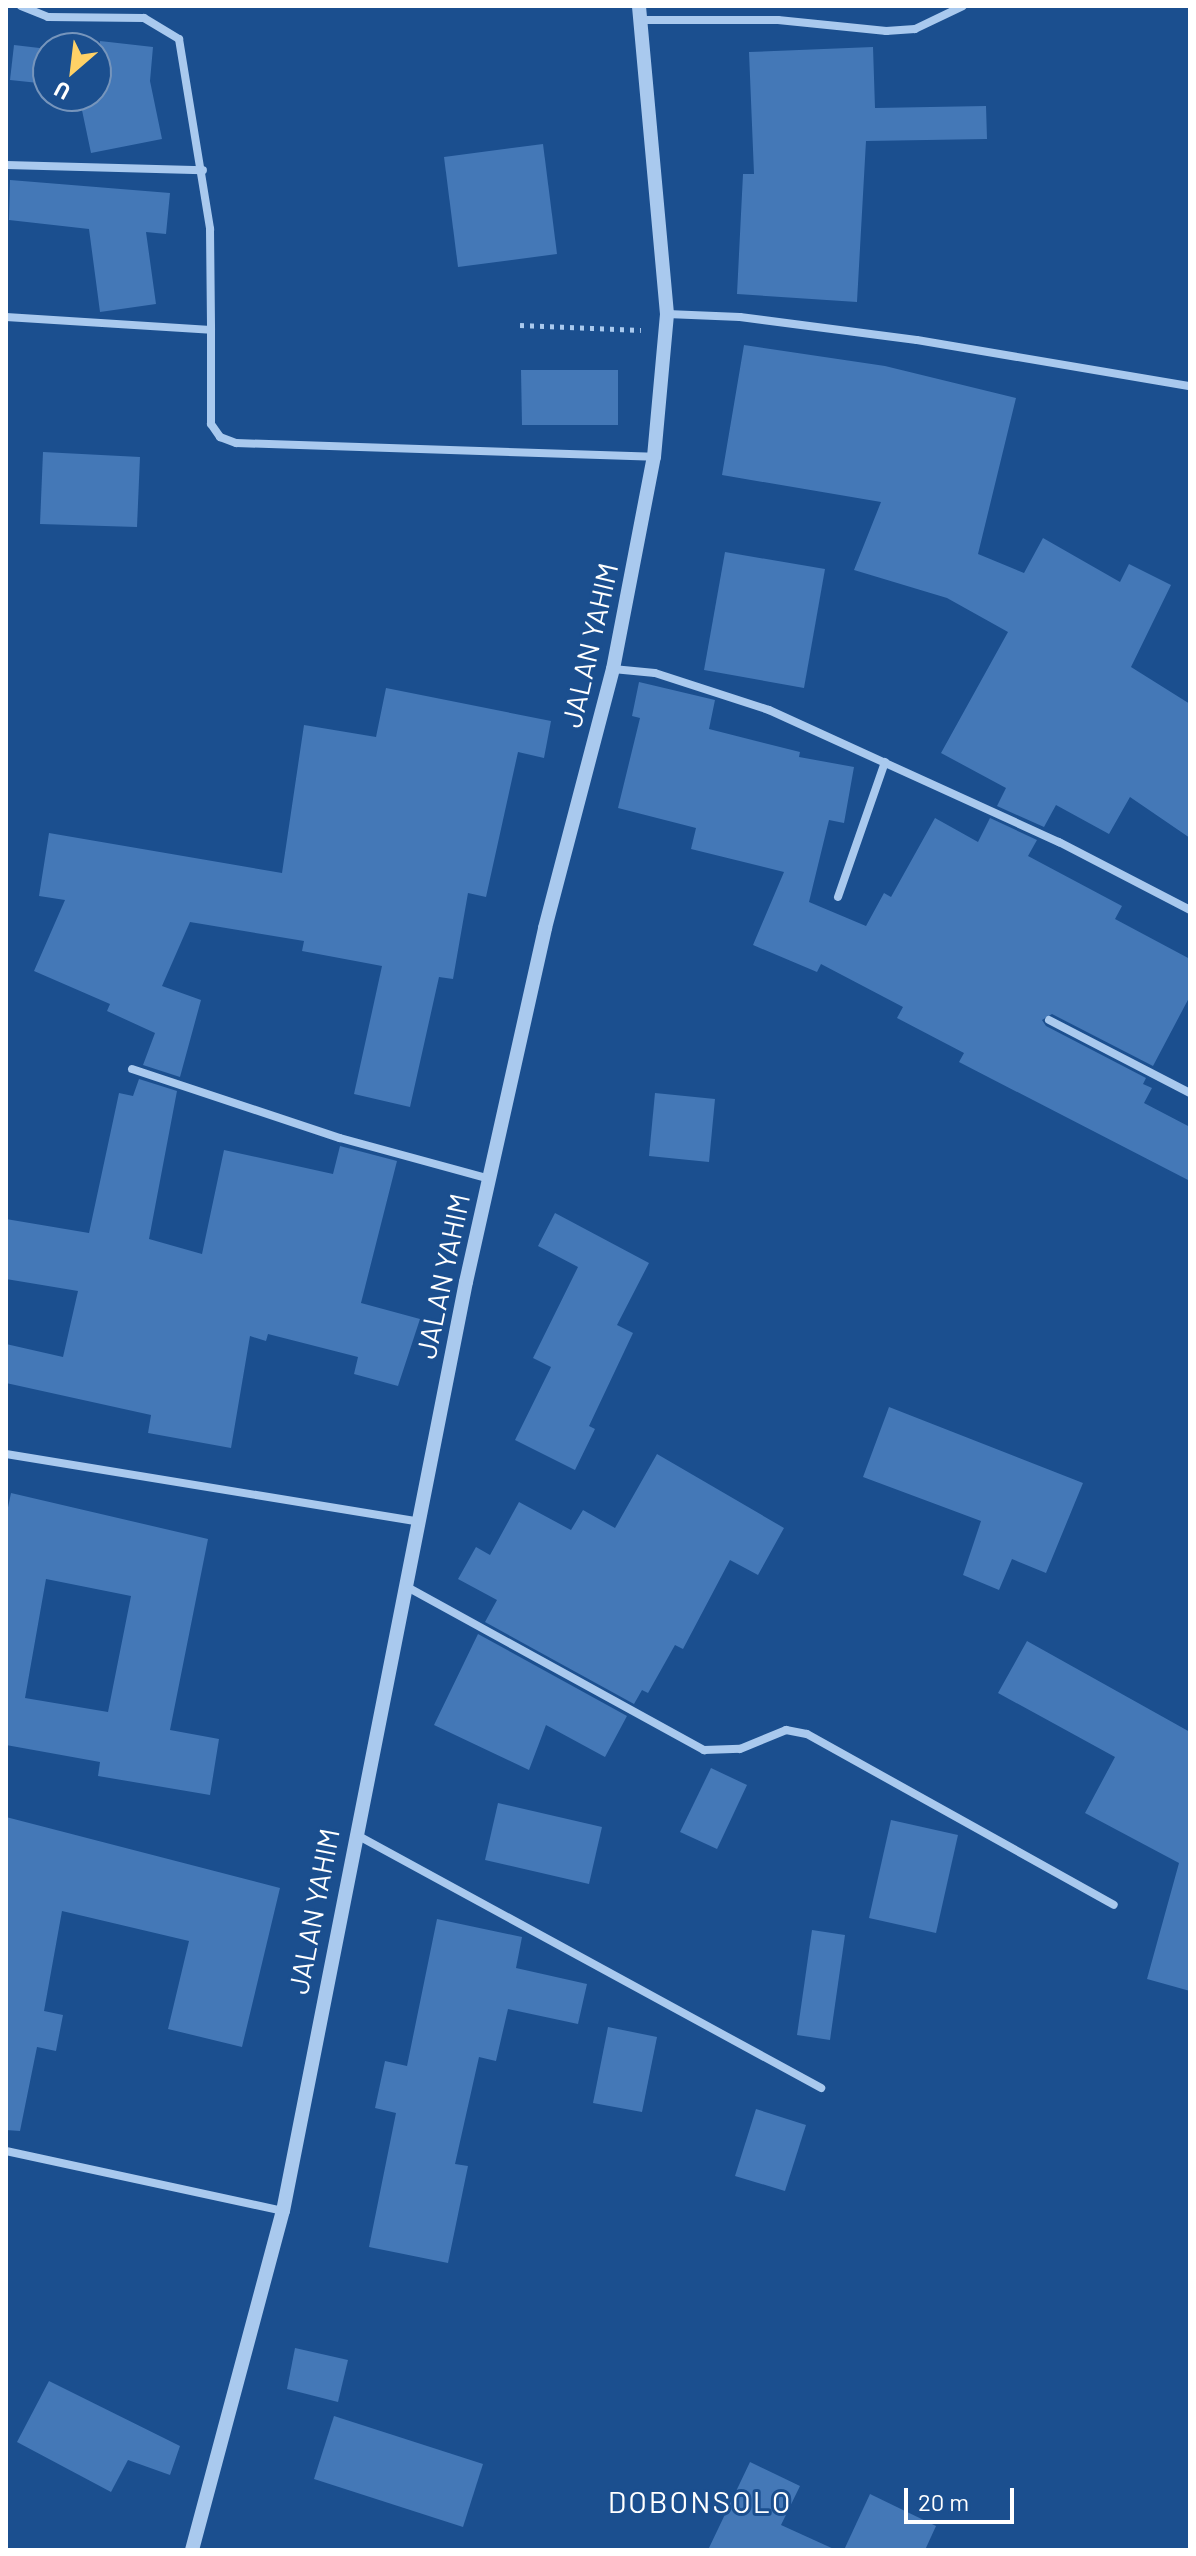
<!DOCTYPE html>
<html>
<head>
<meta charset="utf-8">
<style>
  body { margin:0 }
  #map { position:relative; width:1196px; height:2556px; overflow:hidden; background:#1b4f8f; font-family:Barlow,sans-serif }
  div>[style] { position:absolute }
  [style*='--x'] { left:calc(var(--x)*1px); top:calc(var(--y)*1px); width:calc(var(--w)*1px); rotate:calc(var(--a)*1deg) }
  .building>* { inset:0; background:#4478b7 }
  .path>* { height:5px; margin-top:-2.5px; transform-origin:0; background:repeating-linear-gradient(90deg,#a9c9ee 0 4px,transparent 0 10px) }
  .minor>* { height:8px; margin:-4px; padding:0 4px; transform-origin:4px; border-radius:4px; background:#a9c9ee }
  .tertiary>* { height:14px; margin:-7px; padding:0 7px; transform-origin:7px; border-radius:7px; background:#a9c9ee }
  span { translate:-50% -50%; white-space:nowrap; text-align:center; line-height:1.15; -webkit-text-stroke:6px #1b4f8f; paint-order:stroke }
  .street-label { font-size:28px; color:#fff }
  .neighbourhood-label { font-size:30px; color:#fff; letter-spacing:2px }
  .frame { position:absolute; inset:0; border:8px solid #fff; pointer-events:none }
  .north { position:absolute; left:32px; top:32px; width:80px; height:80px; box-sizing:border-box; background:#1b4f8f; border:2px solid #7695bc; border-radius:50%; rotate:208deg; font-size:22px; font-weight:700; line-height:32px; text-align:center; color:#fff }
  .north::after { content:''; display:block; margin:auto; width:28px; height:36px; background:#ffd166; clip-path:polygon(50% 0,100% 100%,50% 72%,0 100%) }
  .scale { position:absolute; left:904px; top:2488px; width:110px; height:36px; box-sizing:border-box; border:4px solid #fff; border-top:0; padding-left:10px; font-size:24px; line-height:28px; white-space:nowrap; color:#fff; -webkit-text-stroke:6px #1b4f8f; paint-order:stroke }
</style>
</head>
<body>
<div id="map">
  <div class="building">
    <div style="clip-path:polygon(100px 41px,153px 47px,150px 81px,162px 139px,91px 153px,79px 96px,96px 96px)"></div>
    <div style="clip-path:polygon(14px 45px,48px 49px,48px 84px,10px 80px)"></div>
    <div style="clip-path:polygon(873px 47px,875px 108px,986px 106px,987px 139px,866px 141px,857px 302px,737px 294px,743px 174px,754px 174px,749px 52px)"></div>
    <div style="clip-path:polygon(543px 144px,557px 254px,458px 267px,444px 157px)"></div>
    <div style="clip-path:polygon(10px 180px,170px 193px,166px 234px,146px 232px,156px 304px,100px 312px,89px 229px,9px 220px)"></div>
    <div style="clip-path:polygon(744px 345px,885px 366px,1016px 398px,978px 554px,1024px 573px,1043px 538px,1120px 582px,1129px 564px,1171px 585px,1131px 667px,1190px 704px,1190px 838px,1130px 797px,1109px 834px,1056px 805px,1044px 827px,997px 806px,1006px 788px,941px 753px,1008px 632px,947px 598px,854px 570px,881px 502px,722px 475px)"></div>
    <div style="clip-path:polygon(521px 370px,618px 370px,618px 425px,522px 425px)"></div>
    <div style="clip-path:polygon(43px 452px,140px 457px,137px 527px,40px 524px)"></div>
    <div style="clip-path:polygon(725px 552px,825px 569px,804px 688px,704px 670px)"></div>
    <div style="clip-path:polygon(639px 682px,715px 700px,709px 729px,800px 752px,799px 757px,854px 767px,844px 823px,829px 820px,809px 902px,866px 926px,884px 893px,891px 897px,935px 818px,978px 842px,990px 818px,1037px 840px,1028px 856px,1122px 906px,1115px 919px,1190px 959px,1190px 996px,1153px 1066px,1052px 1014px,1042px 1020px,1046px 1026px,1146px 1078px,1143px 1084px,1152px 1088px,1144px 1103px,1190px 1127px,1190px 1181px,959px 1062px,964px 1053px,897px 1018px,903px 1007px,821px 964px,817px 972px,753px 945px,784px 872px,691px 849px,696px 828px,618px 808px,640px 718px,632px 716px)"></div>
    <div style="clip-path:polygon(386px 688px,551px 721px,544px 758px,518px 752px,486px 897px,468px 893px,453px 979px,439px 977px,410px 1107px,354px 1094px,382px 966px,302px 951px,304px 941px,190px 922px,162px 986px,201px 1000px,180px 1077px,143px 1065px,155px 1033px,107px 1011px,110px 1004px,34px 971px,65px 900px,39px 896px,49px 833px,282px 873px,304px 725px,376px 737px)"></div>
    <div style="clip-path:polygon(139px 1079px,177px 1091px,149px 1239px,202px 1254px,224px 1150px,333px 1174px,340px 1146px,397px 1161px,361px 1303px,420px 1319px,398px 1386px,354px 1374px,358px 1357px,268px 1334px,266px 1341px,250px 1336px,231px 1448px,148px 1433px,151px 1415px,6px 1383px,6px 1344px,63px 1357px,78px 1291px,6px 1279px,6px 1219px,89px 1233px,119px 1093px,133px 1096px)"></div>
    <div style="clip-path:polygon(655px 1093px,715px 1099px,709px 1162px,649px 1156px)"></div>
    <div style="clip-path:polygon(555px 1213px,649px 1263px,617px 1325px,633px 1333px,589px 1426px,595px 1429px,575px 1470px,515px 1440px,551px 1367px,533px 1358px,578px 1267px,538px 1246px)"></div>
    <div style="clip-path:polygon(889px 1407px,1083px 1483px,1046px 1573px,1012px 1559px,999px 1590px,963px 1575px,981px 1521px,863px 1477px)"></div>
    <div style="clip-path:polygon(657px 1454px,784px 1528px,758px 1575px,730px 1560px,683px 1649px,675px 1645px,648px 1693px,642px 1690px,634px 1704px,485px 1622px,497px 1600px,458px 1579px,476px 1547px,490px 1555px,519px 1502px,571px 1530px,583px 1510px,615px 1528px)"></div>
    <div style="clip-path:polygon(evenodd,11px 1493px,208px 1539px,170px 1730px,219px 1739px,210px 1795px,98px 1776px,100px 1762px,6px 1745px,6px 1517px,11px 1493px,46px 1579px,131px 1596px,108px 1712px,25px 1698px,46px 1579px)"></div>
    <div style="clip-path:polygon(478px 1634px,627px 1716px,605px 1757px,546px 1725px,529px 1770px,434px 1725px)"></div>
    <div style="clip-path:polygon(1027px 1641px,1190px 1732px,1190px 1991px,1147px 1979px,1179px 1863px,1085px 1813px,1115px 1757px,998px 1693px)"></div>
    <div style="clip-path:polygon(711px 1768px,747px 1785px,717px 1849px,680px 1832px)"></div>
    <div style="clip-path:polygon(498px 1803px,602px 1827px,589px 1884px,485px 1860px)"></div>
    <div style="clip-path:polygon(6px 1817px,280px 1888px,242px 2047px,168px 2029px,189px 1941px,62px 1911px,44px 2011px,63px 2015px,56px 2051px,37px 2047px,20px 2131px,6px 2130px)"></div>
    <div style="clip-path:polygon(891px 1820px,958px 1835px,936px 1933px,869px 1918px)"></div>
    <div style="clip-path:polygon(437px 1919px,522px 1937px,516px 1968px,587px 1984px,578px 2024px,508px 2009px,496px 2061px,479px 2057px,455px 2164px,468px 2166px,448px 2263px,369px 2247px,396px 2113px,375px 2108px,385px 2061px,407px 2066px)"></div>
    <div style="clip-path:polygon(812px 1930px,845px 1935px,830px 2040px,797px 2035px)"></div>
    <div style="clip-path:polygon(608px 2027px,657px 2037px,642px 2112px,593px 2103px)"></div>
    <div style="clip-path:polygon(756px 2109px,806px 2125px,785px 2191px,735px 2176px)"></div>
    <div style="clip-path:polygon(295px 2348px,348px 2360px,338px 2402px,287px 2389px)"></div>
    <div style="clip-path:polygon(49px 2381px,180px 2446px,170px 2475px,128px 2460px,111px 2492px,17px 2442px)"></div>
    <div style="clip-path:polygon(334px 2416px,483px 2464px,463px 2527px,314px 2479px)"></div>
    <div style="clip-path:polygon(750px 2462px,800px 2486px,781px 2525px,836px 2550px,708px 2550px)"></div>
    <div style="clip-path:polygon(870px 2494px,936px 2526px,925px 2550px,844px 2550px)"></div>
  </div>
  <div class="path">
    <div style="--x:520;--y:325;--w:121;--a:2.4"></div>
  </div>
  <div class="minor">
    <div style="--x:21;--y:6;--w:29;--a:22"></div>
    <div style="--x:48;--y:17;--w:96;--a:0.6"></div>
    <div style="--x:144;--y:18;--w:41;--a:31"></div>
    <div style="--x:179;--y:39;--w:193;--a:80.7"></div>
    <div style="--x:210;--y:229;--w:101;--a:89.4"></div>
    <div style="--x:641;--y:20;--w:137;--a:0"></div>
    <div style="--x:778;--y:20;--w:109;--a:5.8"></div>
    <div style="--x:886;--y:31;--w:29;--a:-4"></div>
    <div style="--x:915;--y:29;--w:53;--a:-25.6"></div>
    <div style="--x:6;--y:165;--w:197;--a:1.5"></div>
    <div style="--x:667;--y:314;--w:73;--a:2.4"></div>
    <div style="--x:740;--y:317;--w:178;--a:7.4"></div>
    <div style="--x:917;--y:340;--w:277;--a:9.6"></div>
    <div style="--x:6;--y:317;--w:205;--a:3.6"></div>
    <div style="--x:211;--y:330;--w:94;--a:90"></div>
    <div style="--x:211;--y:424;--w:16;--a:55"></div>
    <div style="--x:220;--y:437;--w:17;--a:21"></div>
    <div style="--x:236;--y:443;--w:418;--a:1.9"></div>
    <div style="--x:613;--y:669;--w:42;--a:5.4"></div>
    <div style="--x:655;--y:673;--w:120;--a:18"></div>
    <div style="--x:769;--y:710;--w:319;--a:24.5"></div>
    <div style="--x:1059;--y:842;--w:148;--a:27.4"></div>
    <div style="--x:838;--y:897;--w:143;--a:-70.8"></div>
    <div style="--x:1049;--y:1020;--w:159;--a:27.4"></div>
    <div style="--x:132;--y:1069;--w:219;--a:18.4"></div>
    <div style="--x:340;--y:1138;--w:156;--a:15.3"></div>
    <div style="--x:6;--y:1454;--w:419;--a:9.3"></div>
    <div style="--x:409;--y:1588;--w:337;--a:28.8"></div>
    <div style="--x:704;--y:1750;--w:36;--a:-2"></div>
    <div style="--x:740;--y:1749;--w:50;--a:-22.4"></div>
    <div style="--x:786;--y:1730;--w:21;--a:11"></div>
    <div style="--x:807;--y:1734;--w:351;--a:29.1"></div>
    <div style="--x:355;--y:1834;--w:531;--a:28.59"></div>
    <div style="--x:6;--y:2151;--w:283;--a:12.2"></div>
  </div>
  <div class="tertiary">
    <div style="--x:192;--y:2550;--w:351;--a:-75"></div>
    <div style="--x:283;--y:2211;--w:947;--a:-78.86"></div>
    <div style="--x:466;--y:1282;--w:363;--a:-77.4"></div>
    <div style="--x:545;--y:928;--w:268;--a:-75.3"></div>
    <div style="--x:613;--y:669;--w:216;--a:-79.1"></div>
    <div style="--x:654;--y:457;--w:144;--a:-84.8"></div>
    <div style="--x:667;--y:314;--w:309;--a:-95.2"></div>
  </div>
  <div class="street-label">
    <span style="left:589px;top:645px;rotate:-77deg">JALAN YAHIM</span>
    <span style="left:442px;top:1276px;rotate:-78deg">JALAN YAHIM</span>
    <span style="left:313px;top:1911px;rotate:-79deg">JALAN YAHIM</span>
  </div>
  <div class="neighbourhood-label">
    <span style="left:700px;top:2501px">DOBONSOLO</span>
  </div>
  <div class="frame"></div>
  <div class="north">U</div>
  <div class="scale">20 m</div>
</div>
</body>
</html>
